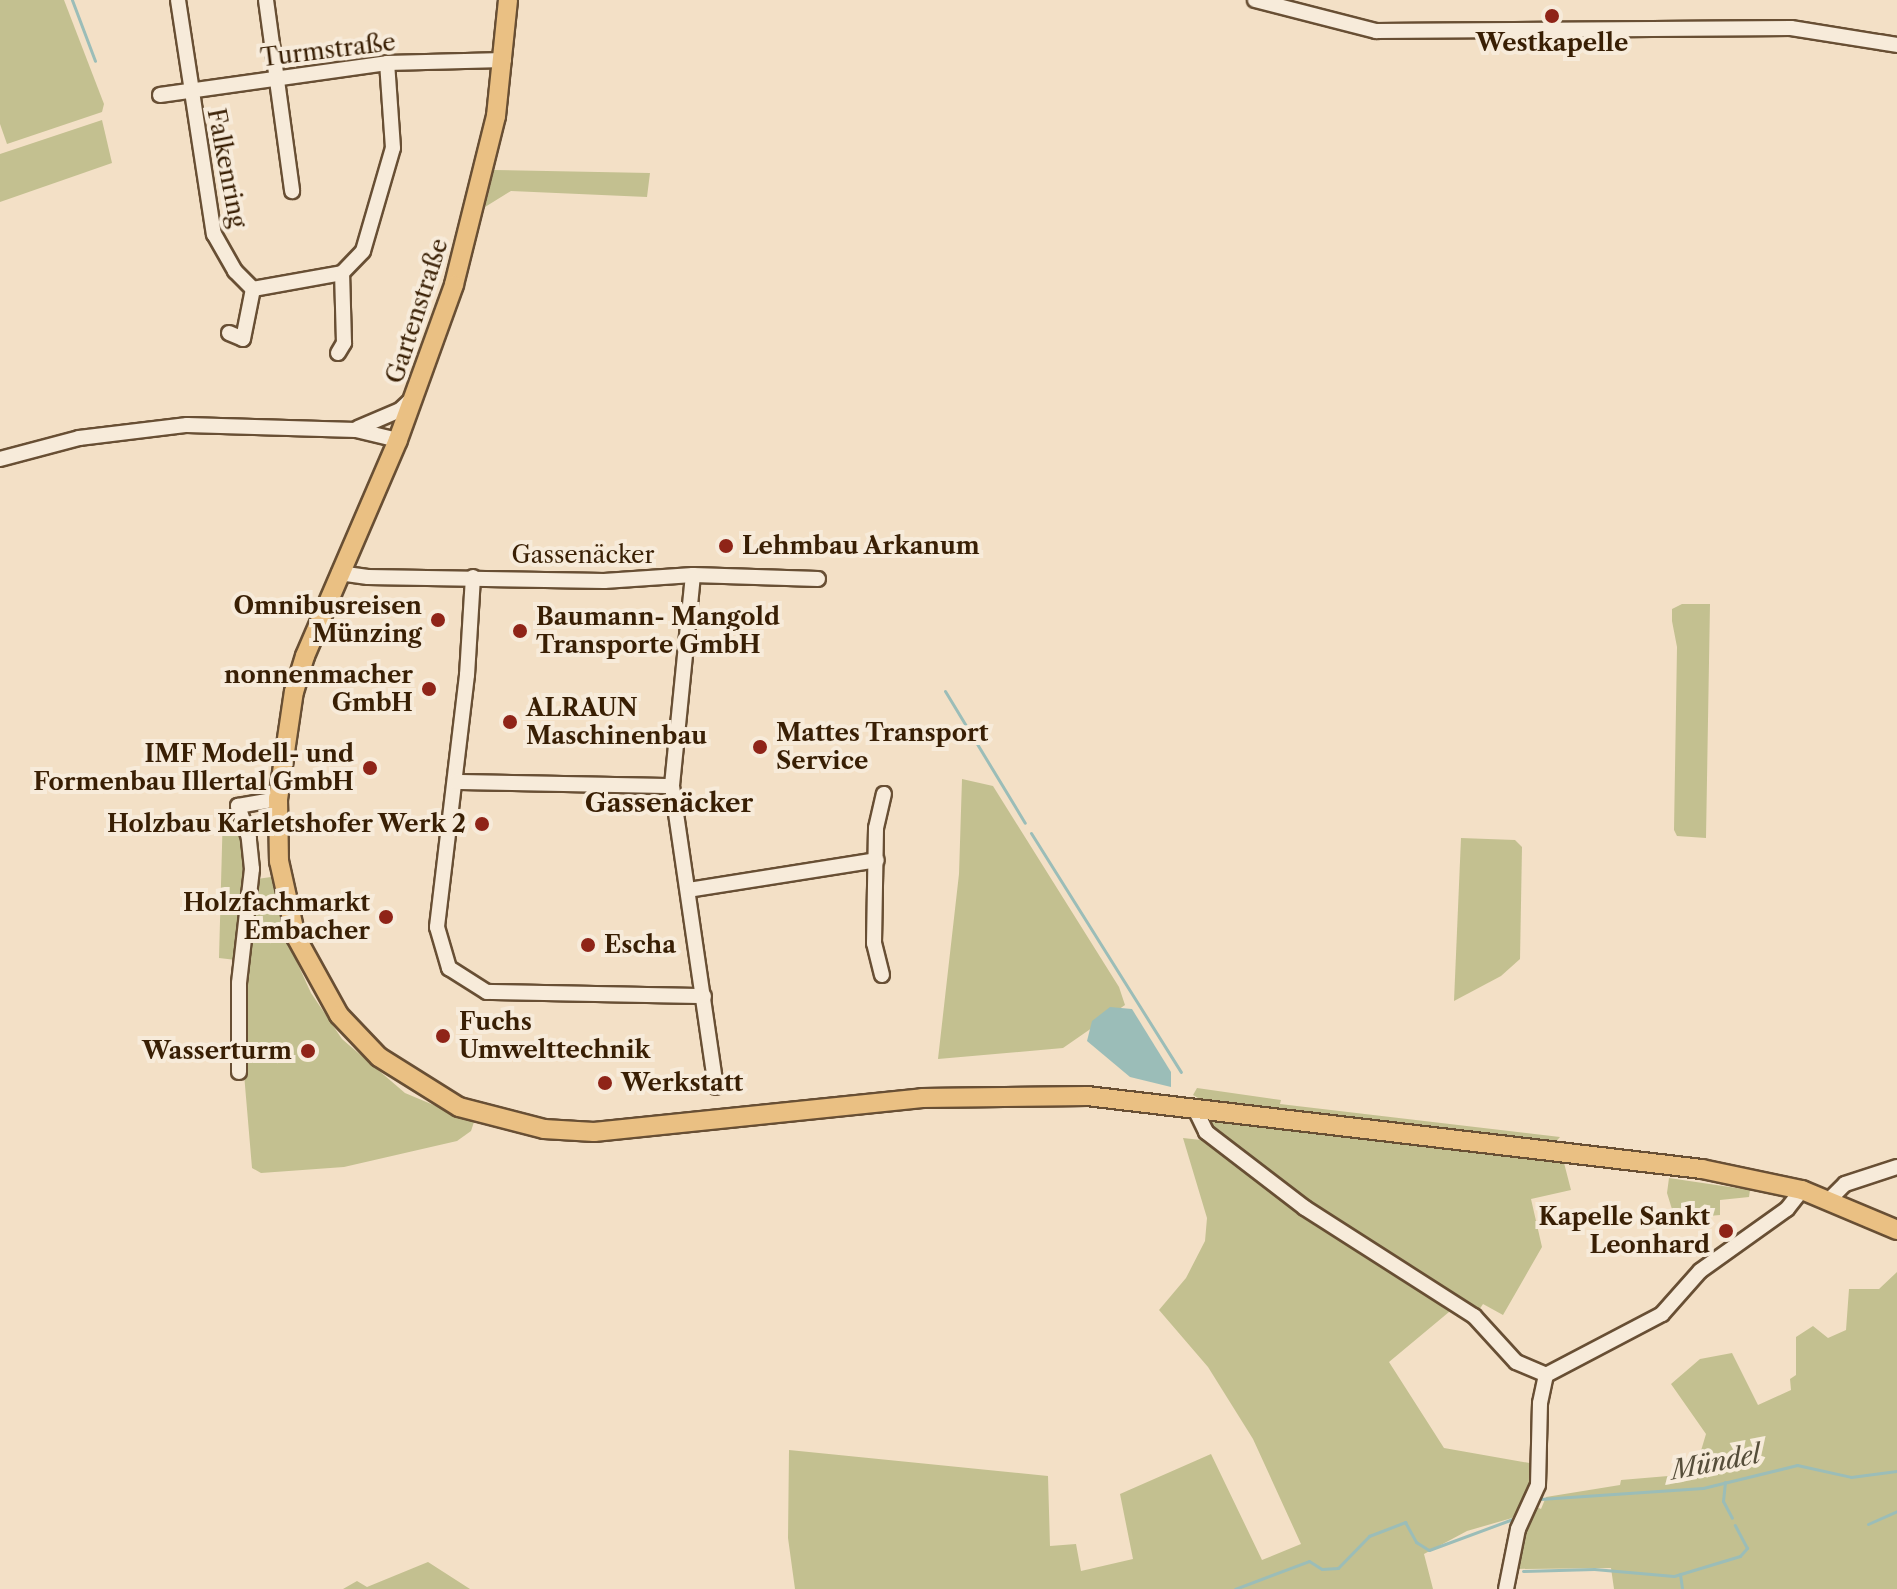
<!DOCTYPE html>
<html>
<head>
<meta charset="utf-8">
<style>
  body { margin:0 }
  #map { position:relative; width:1897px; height:1589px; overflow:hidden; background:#f3e0c6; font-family:"Libre Caslon Text",serif }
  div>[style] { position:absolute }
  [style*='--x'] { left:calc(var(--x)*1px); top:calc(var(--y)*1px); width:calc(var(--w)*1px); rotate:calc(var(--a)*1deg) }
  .green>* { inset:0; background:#c3c090 }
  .water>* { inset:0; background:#9bbdb8 }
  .stream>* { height:3px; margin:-1.5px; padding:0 1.5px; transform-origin:1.5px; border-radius:1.5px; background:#9bbdb8 }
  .roads { filter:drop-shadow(2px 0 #684f34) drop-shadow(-2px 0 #684f34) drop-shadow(0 2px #684f34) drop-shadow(0 -2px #684f34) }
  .minor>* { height:14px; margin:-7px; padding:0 7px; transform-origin:7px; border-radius:7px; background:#f7ebda }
  .major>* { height:18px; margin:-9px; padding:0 9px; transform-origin:9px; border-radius:9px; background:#eac083 }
  .dots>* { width:22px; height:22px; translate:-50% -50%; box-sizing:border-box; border:4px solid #f7ebda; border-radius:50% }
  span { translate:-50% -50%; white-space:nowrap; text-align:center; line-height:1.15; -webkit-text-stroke:8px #f7ebda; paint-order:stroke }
  .poi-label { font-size:24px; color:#391f04; font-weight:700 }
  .left { translate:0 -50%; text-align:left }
  .right { translate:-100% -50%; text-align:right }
  .street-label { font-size:24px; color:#391f04 }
  .neighbourhood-label { font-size:26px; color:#391f04; font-weight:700 }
  .water-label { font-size:26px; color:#564e3a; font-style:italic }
</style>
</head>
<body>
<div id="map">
  <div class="green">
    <div style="clip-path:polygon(0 0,64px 0,104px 104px,102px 112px,7px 144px,0 124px)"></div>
    <div style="clip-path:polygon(102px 120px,112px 163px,0 202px,0 154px)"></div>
    <div style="clip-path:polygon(494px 170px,650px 173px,647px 197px,511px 191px,485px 207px)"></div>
    <div style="clip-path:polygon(1682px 604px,1710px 604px,1706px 838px,1677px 836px,1674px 830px,1677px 647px,1672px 621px,1672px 609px)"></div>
    <div style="clip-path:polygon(962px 779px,993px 786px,1119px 987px,1125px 1005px,1063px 1048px,938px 1059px,959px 874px)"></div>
    <div style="clip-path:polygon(223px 810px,234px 813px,247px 853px,236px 960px,219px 958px)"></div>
    <div style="clip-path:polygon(1461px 838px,1515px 840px,1522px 847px,1520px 959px,1501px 976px,1454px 1001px)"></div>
    <div style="clip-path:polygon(271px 877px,285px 936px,311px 993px,342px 1039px,405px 1093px,474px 1122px,471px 1131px,457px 1141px,344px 1167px,261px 1173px,252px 1168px,243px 1062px,248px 952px,257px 879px)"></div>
    <div style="clip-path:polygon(1197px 1088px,1281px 1100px,1280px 1104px,1560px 1137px,1552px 1146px,1206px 1103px,1193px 1095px)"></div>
    <div style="clip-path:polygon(1211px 1116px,1563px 1159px,1571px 1190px,1531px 1199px,1542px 1247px,1503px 1315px,1483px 1304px,1477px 1313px,1355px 1238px,1211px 1129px)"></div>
    <div style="clip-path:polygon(1183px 1138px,1210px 1141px,1455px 1307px,1389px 1362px,1444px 1448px,1535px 1464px,1528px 1498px,1512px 1518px,1467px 1531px,1424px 1554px,1433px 1589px,795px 1589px,788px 1538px,789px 1450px,1048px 1476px,1050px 1546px,1076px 1544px,1081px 1571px,1133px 1559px,1120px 1494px,1211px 1454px,1262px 1560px,1301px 1544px,1253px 1439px,1208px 1367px,1159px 1310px,1186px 1278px,1205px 1241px,1207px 1218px)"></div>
    <div style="clip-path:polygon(1669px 1178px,1750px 1190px,1749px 1197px,1720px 1200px,1720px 1215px,1675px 1219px,1667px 1193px)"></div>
    <div style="clip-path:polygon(1897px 1272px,1897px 1589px,1614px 1589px,1611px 1568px,1513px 1569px,1535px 1506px,1541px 1509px,1546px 1497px,1620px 1485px,1621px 1480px,1680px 1475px,1700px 1454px,1706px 1434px,1671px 1384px,1700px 1359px,1732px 1353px,1758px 1405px,1791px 1390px,1790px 1379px,1796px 1375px,1796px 1337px,1813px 1326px,1828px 1338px,1846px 1330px,1849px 1289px,1879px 1289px)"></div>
    <div style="clip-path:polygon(428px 1562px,470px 1589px,343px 1589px,357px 1581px,367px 1587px)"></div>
  </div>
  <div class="water">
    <div style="clip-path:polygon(1110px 1007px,1132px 1009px,1171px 1072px,1171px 1087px,1130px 1077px,1087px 1041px,1092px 1021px)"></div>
  </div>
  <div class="stream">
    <div style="--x:72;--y:0;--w:65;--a:69.3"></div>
    <div style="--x:945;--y:691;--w:154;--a:58.8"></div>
    <div style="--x:1031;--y:833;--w:282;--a:57.9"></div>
    <div style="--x:1725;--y:1482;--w:19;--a:96"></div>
    <div style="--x:1723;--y:1501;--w:19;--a:62"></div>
    <div style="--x:1540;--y:1499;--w:163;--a:-3.9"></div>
    <div style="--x:1703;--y:1488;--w:97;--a:-13.7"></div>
    <div style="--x:1797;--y:1465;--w:55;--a:12.5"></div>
    <div style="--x:1851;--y:1477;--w:46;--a:-7.4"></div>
    <div style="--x:1868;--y:1524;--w:32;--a:-24"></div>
    <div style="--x:1523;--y:1571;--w:71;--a:-1.6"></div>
    <div style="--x:1594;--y:1569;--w:80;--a:5"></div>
    <div style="--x:1674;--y:1576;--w:69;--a:-16.9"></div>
    <div style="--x:1740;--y:1556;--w:11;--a:-49"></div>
    <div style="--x:1747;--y:1548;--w:26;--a:-118"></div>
    <div style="--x:1680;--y:1574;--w:15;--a:82"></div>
    <div style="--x:1235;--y:1589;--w:79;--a:-20.7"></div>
    <div style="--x:1309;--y:1561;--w:15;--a:32"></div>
    <div style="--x:1322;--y:1569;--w:16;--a:-4"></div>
    <div style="--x:1338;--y:1568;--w:45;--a:-45.9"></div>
    <div style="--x:1369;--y:1536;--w:39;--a:-21"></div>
    <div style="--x:1405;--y:1522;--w:23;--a:61"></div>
    <div style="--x:1416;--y:1542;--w:15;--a:32"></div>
    <div style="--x:1429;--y:1550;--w:90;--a:-20.3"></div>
    <div style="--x:1513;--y:1519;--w:9;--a:-49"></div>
  </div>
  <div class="roads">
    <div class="minor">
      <div style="--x:178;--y:0;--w:237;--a:81.3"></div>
      <div style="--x:214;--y:234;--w:43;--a:60.4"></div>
      <div style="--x:235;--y:271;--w:25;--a:45"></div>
      <div style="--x:253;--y:289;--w:90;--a:-10.2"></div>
      <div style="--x:342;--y:273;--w:30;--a:-46"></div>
      <div style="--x:363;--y:251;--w:107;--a:-73.8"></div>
      <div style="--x:393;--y:148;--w:85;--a:-94"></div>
      <div style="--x:266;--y:0;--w:193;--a:82.2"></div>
      <div style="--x:1255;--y:0;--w:125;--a:14.4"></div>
      <div style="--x:1376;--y:31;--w:415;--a:-0.4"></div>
      <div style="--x:1791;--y:28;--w:107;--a:9.1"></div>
      <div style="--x:160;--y:95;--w:229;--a:-8"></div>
      <div style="--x:387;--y:63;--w:117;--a:-1.5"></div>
      <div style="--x:229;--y:333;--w:15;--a:23"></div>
      <div style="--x:243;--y:339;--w:51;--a:-78.7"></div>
      <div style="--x:338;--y:353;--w:12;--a:-59"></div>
      <div style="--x:344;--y:343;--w:70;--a:-91.6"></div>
      <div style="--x:358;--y:428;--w:46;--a:-23.2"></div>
      <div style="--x:400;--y:410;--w:16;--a:-43"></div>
      <div style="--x:0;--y:459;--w:82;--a:-14.9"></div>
      <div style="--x:79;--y:438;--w:109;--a:-6.9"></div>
      <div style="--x:187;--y:425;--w:169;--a:1.7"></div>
      <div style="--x:356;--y:430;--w:43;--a:13.4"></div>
      <div style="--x:339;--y:573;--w:29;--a:8"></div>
      <div style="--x:368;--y:577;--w:236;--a:1"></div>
      <div style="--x:604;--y:581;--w:89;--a:-3.9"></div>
      <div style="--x:693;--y:575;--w:125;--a:1.8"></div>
      <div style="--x:693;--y:575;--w:212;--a:95.7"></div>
      <div style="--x:672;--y:786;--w:304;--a:81.7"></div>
      <div style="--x:473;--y:577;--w:98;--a:93.5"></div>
      <div style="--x:467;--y:675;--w:254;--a:96.8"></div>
      <div style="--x:437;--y:927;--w:43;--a:73.7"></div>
      <div style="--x:449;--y:968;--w:45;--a:32.3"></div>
      <div style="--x:487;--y:992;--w:217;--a:1.1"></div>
      <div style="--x:455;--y:782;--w:217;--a:1.1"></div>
      <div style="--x:688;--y:890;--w:191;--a:-9"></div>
      <div style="--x:882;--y:975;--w:33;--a:-104"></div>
      <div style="--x:874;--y:943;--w:115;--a:-89"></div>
      <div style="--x:876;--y:828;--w:35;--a:-77"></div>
      <div style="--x:239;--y:1072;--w:89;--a:-90"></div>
      <div style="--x:239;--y:983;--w:115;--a:-83.5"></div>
      <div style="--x:252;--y:869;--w:31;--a:-96"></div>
      <div style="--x:249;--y:838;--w:34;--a:-109"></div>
      <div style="--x:238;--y:806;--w:41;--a:-9.9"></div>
      <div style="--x:1194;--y:1107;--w:28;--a:64"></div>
      <div style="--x:1206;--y:1132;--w:125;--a:37.5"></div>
      <div style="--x:1305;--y:1208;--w:201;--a:32.6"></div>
      <div style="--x:1474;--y:1316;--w:62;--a:47.6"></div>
      <div style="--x:1516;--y:1362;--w:33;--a:23"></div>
      <div style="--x:1546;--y:1375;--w:131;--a:-27.7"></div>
      <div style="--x:1662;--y:1314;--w:57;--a:-48.5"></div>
      <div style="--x:1700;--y:1271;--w:107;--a:-35.5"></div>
      <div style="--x:1787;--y:1209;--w:24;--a:-52"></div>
      <div style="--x:1830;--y:1199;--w:21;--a:-45"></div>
      <div style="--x:1845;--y:1184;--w:55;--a:-18.1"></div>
      <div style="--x:1506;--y:1589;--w:61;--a:-78.7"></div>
      <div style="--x:1518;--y:1529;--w:48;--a:-65.6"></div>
      <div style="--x:1538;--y:1485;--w:82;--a:-88.6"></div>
      <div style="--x:1540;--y:1403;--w:29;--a:-78"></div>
    </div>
    <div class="major">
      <div style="--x:508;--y:0;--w:117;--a:95.9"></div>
      <div style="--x:496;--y:116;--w:174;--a:104"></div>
      <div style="--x:454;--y:285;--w:165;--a:109.9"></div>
      <div style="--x:398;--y:440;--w:235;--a:113.3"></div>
      <div style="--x:305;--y:656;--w:37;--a:107"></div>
      <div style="--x:294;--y:691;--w:109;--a:98.4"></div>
      <div style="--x:278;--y:799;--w:62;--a:89.1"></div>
      <div style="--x:279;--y:861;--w:78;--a:77.4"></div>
      <div style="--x:296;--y:937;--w:89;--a:61.1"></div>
      <div style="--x:339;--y:1015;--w:58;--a:46.4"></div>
      <div style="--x:379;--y:1057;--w:94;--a:32"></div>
      <div style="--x:459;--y:1107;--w:88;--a:14.5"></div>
      <div style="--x:544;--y:1129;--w:50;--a:3.4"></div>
      <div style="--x:594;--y:1132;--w:330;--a:-5.9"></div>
      <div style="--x:922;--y:1098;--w:165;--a:-0.7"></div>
      <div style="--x:1087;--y:1096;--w:619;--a:6.77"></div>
      <div style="--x:1702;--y:1169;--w:102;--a:11.9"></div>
      <div style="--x:1802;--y:1190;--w:103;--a:22.8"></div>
    </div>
  </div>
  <div class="dots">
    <div style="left:1552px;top:16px;background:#8f2418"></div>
    <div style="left:726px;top:546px;background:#8f2418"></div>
    <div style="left:438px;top:620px;background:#8f2418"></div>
    <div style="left:520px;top:631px;background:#8f2418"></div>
    <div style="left:429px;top:689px;background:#8f2418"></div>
    <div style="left:510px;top:722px;background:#8f2418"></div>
    <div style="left:760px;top:747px;background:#8f2418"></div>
    <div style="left:370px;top:768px;background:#8f2418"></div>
    <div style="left:482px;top:824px;background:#8f2418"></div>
    <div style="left:386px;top:917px;background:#8f2418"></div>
    <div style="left:588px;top:945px;background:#8f2418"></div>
    <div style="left:443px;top:1036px;background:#8f2418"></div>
    <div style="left:308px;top:1051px;background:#8f2418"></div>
    <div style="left:605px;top:1083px;background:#8f2418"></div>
    <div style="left:1726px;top:1231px;background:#8f2418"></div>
  </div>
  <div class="poi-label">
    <span style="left:1552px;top:43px">Westkapelle</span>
    <span class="left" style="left:742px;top:546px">Lehmbau Arkanum</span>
    <span class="right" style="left:422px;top:620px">Omnibusreisen<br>Münzing</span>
    <span class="left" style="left:536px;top:631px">Baumann- Mangold<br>Transporte GmbH</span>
    <span class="right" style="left:413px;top:689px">nonnenmacher<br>GmbH</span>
    <span class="left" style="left:526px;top:722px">ALRAUN<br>Maschinenbau</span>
    <span class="left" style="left:776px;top:747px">Mattes Transport<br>Service</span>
    <span class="right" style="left:354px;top:768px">IMF Modell- und<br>Formenbau Illertal GmbH</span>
    <span class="right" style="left:466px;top:824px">Holzbau Karletshofer Werk 2</span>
    <span class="right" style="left:370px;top:917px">Holzfachmarkt<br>Embacher</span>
    <span class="left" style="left:604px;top:945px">Escha</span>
    <span class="left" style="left:459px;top:1036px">Fuchs<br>Umwelttechnik</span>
    <span class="right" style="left:292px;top:1051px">Wasserturm</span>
    <span class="left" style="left:621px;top:1083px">Werkstatt</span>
    <span class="right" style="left:1710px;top:1231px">Kapelle Sankt<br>Leonhard</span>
  </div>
  <div class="street-label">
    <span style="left:328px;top:50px;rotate:-7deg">Turmstraße</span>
    <span style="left:227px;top:168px;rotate:79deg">Falkenring</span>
    <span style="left:417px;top:311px;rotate:-72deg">Gartenstraße</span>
    <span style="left:583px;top:555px">Gassenäcker</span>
  </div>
  <div class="neighbourhood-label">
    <span style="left:669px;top:804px">Gassenäcker</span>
  </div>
  <div class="water-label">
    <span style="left:1716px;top:1463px;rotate:-11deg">Mündel</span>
  </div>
</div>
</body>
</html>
